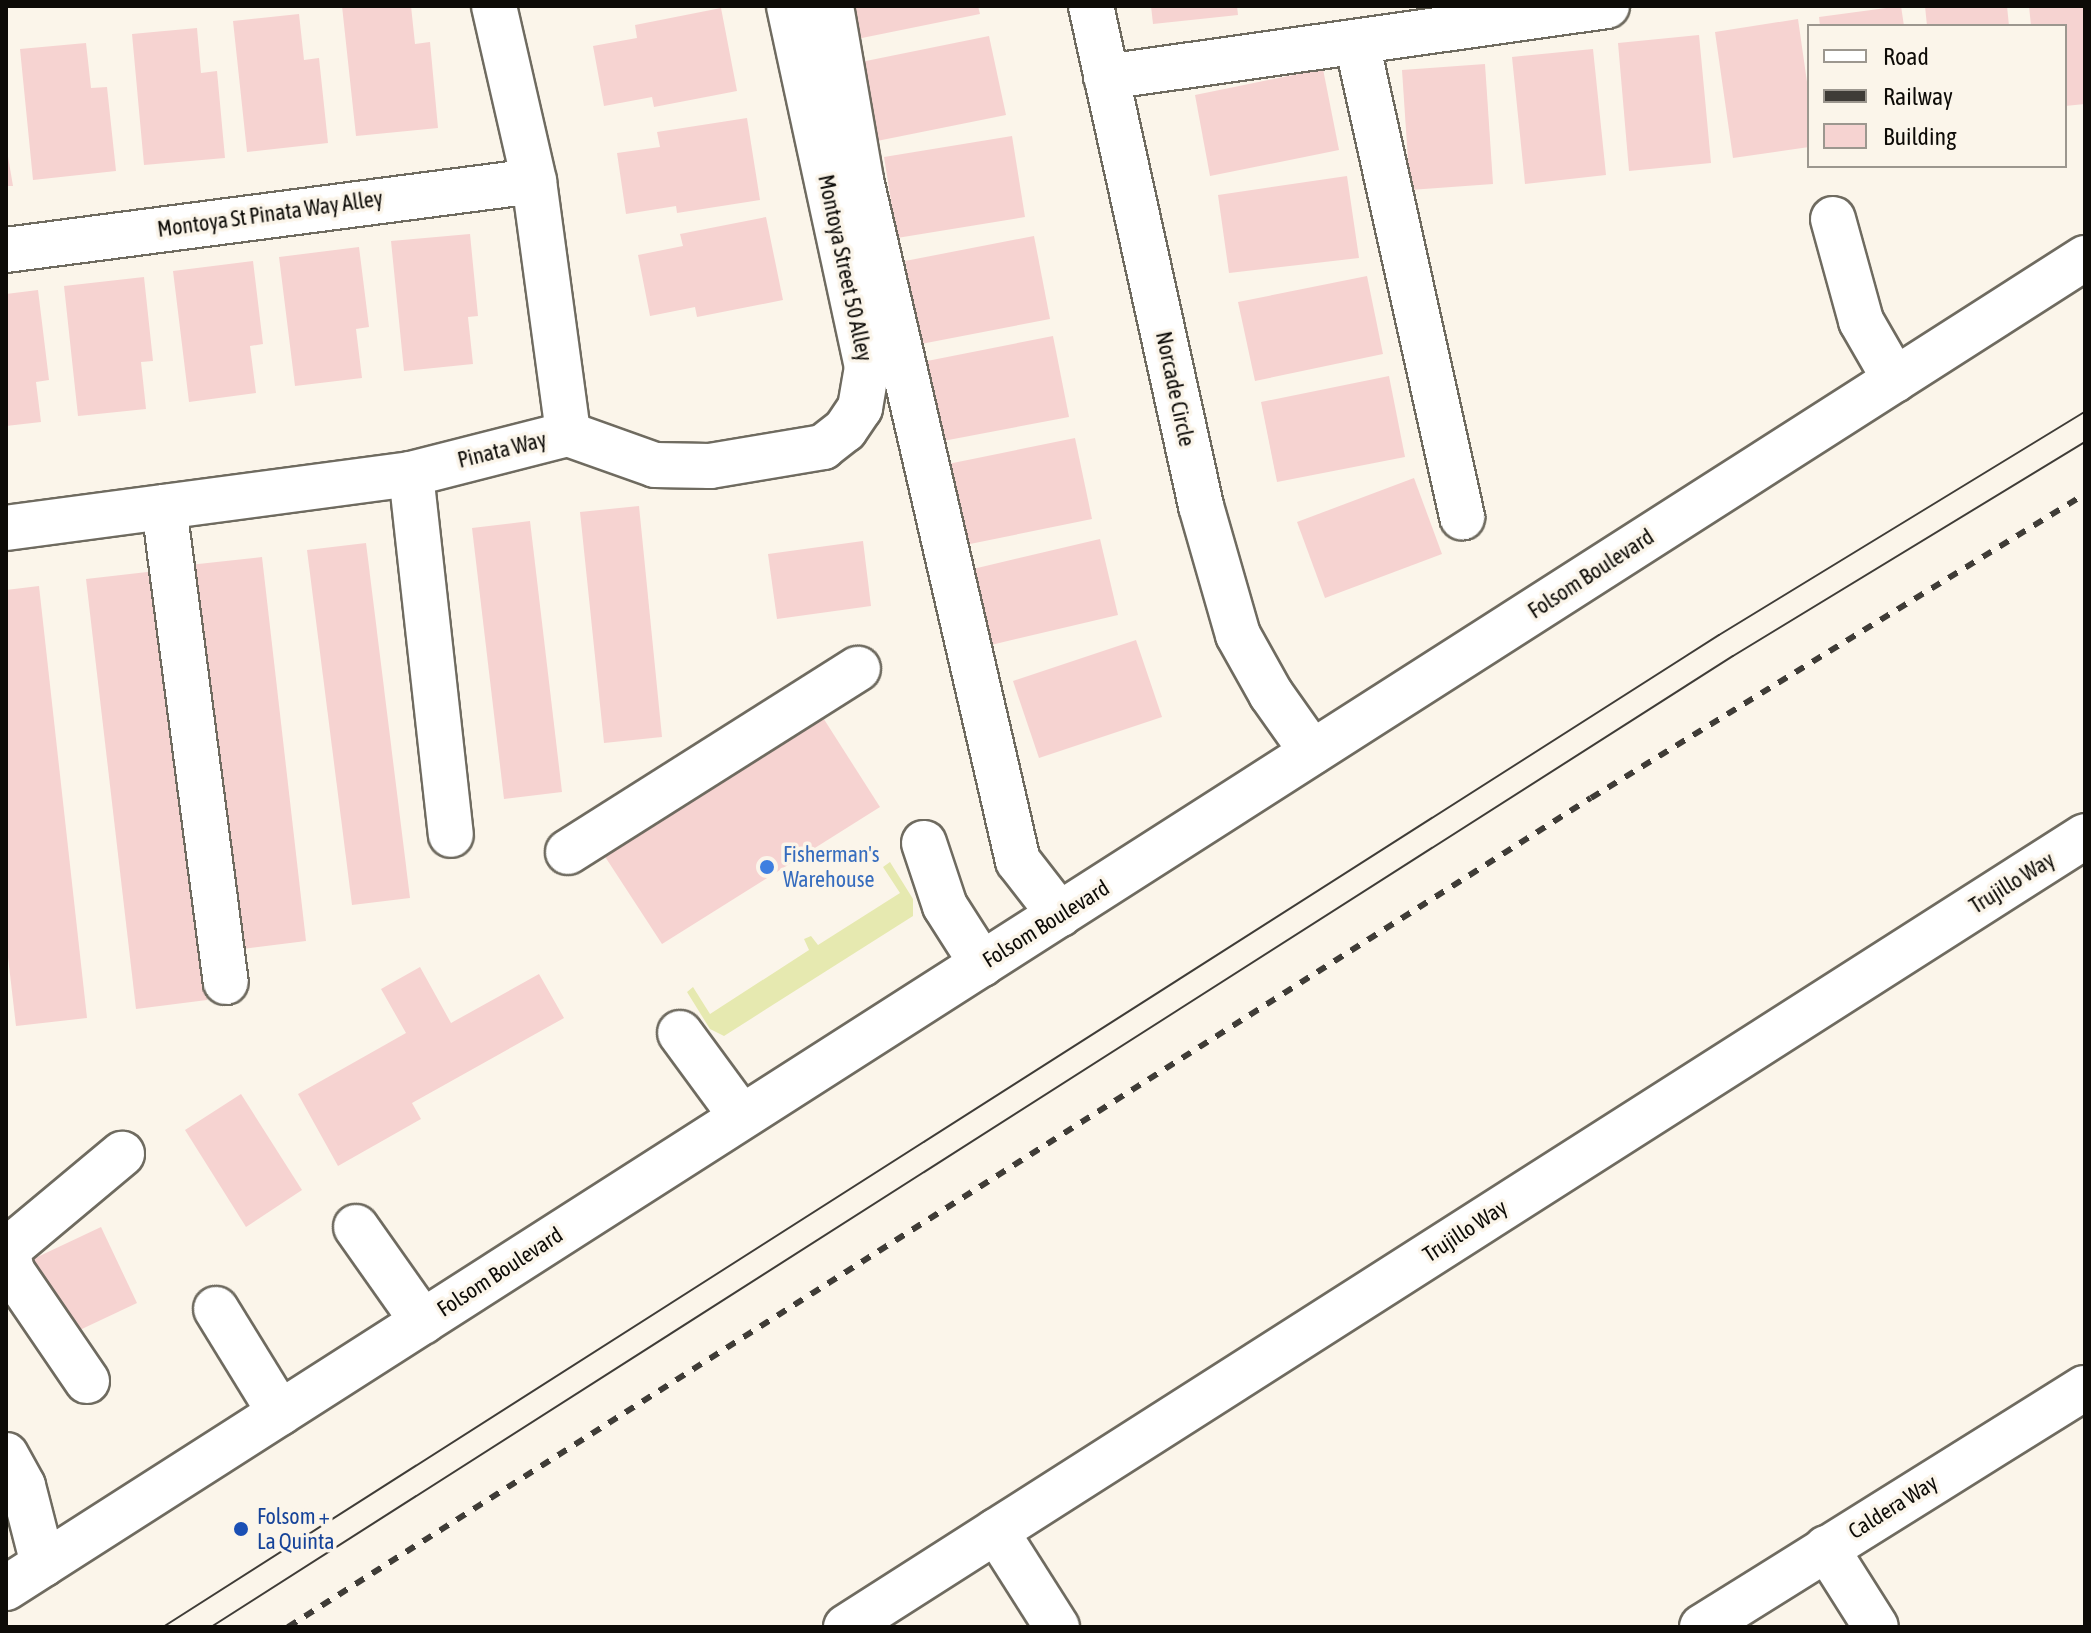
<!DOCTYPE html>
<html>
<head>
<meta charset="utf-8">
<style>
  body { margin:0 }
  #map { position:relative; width:2091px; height:1633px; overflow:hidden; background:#fbf5ea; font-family:"Asap Condensed",sans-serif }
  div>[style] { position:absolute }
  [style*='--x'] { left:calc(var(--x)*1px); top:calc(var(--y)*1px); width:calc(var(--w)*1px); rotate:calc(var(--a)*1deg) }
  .green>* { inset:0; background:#e6e9b0 }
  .building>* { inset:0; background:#f6d3d1 }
  .roads { filter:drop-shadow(2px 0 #6f6b60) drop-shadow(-2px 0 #6f6b60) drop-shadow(0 2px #6f6b60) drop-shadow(0 -2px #6f6b60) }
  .minor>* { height:44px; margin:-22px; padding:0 22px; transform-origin:22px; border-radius:22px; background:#fff }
  .major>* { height:44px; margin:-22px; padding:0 22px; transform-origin:22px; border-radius:22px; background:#fff }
  .tram>* { height:2px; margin:-1px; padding:0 1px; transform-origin:1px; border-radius:1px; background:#3f3c37 }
  .rail>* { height:6px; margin-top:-3px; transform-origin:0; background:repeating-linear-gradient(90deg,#3f3c37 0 10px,transparent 0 20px) }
  .dots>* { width:22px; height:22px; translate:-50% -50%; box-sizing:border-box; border:4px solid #fbf5ea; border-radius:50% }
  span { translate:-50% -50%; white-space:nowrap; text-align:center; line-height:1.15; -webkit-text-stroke:7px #fbf5ea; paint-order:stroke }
  .street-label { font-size:22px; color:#0d0b07 }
  .shop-label { font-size:22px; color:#366cbe }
  .left { translate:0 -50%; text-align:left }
  .transit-label { font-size:22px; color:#164399 }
  .frame { position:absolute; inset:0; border:8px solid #0d0b07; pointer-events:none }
  .legend { position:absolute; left:1807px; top:24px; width:260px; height:144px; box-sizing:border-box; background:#fbf5ea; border:2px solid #9c978f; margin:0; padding:10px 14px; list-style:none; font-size:24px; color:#0d0b07 }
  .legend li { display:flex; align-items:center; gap:16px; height:40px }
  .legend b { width:40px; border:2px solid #9c978f }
</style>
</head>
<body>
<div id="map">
  <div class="green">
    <div style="clip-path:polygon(890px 862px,913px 899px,913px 916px,724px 1036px,710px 1029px,687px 992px,693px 987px,710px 1014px,809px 950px,804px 939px,811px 936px,818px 945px,900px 893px,883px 867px)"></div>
  </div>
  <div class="building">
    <div style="clip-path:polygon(342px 6px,411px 6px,415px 44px,430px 42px,438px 128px,356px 136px)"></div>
    <div style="clip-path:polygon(845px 6px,978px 6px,980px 14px,852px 40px)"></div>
    <div style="clip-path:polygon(1151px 6px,1237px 6px,1238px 15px,1153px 24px)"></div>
    <div style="clip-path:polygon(1901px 6px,1904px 26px,1820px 26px,1819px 17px)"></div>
    <div style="clip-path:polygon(1925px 6px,2007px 6px,2009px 26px,1927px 26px)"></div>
    <div style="clip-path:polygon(2029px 6px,2085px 6px,2085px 104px,2065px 106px,2065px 26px,2031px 26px)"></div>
    <div style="clip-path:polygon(721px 8px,737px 91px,654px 107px,652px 97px,604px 106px,593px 46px,637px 38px,635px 25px)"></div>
    <div style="clip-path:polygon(299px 14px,304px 60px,319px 58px,328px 143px,247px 152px,233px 21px)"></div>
    <div style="clip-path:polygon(1798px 19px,1809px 96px,1809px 147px,1733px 158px,1715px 32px)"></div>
    <div style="clip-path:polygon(197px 28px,201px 73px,217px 71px,225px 158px,144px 165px,132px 34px)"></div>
    <div style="clip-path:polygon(1699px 35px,1711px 163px,1629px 171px,1618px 43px)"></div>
    <div style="clip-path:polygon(989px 36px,1006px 115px,877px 141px,861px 62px)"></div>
    <div style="clip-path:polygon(86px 43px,91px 88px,107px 87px,116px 171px,33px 180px,20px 49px)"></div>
    <div style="clip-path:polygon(1593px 49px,1606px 175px,1525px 184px,1512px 57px)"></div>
    <div style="clip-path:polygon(1485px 64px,1493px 184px,1410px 190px,1402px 70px)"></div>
    <div style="clip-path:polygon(1323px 69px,1339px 150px,1210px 176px,1195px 95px)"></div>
    <div style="clip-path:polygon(747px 118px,760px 200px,677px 213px,676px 206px,626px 214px,617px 153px,660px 147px,657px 132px)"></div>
    <div style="clip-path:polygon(1012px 136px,1025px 217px,897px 238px,884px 157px)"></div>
    <div style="clip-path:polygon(6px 145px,13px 186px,6px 186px)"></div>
    <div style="clip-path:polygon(1347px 176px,1359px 258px,1229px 273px,1218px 195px)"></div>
    <div style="clip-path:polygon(766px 217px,783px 300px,697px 317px,695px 307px,650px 316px,638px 255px,683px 246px,680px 234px)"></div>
    <div style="clip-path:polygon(470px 234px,478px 316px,468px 317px,473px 364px,404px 371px,391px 241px)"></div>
    <div style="clip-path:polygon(1034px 236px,1050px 319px,921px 344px,905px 261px)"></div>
    <div style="clip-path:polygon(359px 247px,369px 327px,356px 329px,362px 378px,295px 386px,279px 257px)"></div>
    <div style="clip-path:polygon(253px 261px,263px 344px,250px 346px,256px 393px,189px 402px,173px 271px)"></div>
    <div style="clip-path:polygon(1367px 276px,1383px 354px,1255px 381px,1238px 302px)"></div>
    <div style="clip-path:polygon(144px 277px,153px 361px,141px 362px,146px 409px,78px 416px,64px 286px)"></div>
    <div style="clip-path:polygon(38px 290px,49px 380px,36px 382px,41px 422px,6px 426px,6px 294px)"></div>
    <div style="clip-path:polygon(1053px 336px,1069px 417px,943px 441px,927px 361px)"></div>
    <div style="clip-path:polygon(1389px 376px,1405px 457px,1277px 482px,1261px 402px)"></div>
    <div style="clip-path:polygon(1075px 438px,1092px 519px,965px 545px,948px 464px)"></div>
    <div style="clip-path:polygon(1414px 478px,1442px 554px,1325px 598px,1297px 522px)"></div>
    <div style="clip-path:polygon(639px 506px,662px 737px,604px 743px,580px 512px)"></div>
    <div style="clip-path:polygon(530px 521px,562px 792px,504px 799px,472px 528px)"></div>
    <div style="clip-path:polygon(1100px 539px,1118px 615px,991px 645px,973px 569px)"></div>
    <div style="clip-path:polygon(863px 541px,871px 606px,777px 619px,768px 554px)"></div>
    <div style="clip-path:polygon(366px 543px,410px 898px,352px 905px,307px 550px)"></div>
    <div style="clip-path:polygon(262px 557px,306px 941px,234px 950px,189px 565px)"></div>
    <div style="clip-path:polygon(156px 571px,207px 1000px,136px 1009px,86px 579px)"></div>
    <div style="clip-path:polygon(39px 586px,87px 1018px,16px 1026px,6px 940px,6px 590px)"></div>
    <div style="clip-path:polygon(1136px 640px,1162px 717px,1039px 758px,1013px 681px)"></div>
    <div style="clip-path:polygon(820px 713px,880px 807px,662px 944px,602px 852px)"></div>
    <div style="clip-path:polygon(420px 967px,451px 1023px,539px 974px,564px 1018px,412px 1103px,421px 1119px,338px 1166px,298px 1094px,406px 1033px,381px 989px)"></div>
    <div style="clip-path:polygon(241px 1094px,302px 1190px,246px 1227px,185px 1130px)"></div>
    <div style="clip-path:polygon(101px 1227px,137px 1303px,67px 1336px,31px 1260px)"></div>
  </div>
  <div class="roads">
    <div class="minor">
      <div style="--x:494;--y:6;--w:180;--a:77.1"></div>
      <div style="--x:534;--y:181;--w:255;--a:82.3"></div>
      <div style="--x:831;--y:6;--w:177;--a:80.2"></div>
      <div style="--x:861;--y:180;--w:699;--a:77.02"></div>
      <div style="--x:1018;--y:861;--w:68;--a:52.1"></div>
      <div style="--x:1091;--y:6;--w:512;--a:77.59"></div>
      <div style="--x:1201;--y:506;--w:134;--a:74"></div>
      <div style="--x:1238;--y:635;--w:68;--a:60.8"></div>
      <div style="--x:1271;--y:694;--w:71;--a:54.7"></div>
      <div style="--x:1357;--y:43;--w:486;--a:77.5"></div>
      <div style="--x:1106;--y:77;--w:506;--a:-8.07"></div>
      <div style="--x:1833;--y:219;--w:106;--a:74.6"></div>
      <div style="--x:1861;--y:321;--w:68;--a:60"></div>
      <div style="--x:6;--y:250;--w:532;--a:-7.45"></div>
      <div style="--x:568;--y:434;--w:92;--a:19.6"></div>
      <div style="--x:655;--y:465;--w:55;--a:1"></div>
      <div style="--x:710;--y:466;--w:115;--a:-9.5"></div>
      <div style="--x:823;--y:447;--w:28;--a:-38"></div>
      <div style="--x:845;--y:430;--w:27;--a:-56"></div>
      <div style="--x:860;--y:408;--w:42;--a:-80.3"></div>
      <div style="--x:867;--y:367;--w:369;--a:-102.2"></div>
      <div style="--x:411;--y:474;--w:363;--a:83.7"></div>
      <div style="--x:164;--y:507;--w:479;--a:82.6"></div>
      <div style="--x:6;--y:528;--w:409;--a:-7.6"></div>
      <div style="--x:411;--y:474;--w:162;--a:-14.3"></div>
      <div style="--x:924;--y:843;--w:66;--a:71.6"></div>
      <div style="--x:945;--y:906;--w:69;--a:57.5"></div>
      <div style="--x:568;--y:852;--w:343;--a:-32.3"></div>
      <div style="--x:680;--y:1033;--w:103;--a:53.7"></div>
      <div style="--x:356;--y:1227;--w:116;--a:54.8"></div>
      <div style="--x:216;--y:1309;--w:122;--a:58.4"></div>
      <div style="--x:87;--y:1381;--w:133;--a:-124.3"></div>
      <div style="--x:12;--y:1271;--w:22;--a:-103"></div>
      <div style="--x:7;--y:1250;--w:150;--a:-39.9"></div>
      <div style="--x:6;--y:1455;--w:35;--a:61"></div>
      <div style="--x:23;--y:1486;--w:81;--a:75.6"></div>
      <div style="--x:996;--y:1531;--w:114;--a:57.6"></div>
      <div style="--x:1826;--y:1548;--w:93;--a:57.7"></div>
      <div style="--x:846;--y:1627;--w:1470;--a:-32.55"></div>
      <div style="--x:1702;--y:1627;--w:451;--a:-32"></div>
    </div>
    <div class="major">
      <div style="--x:6;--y:1588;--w:2468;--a:-32.61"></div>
    </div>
  </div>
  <div class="tram">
    <div style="--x:163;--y:1627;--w:1845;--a:-32.52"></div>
    <div style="--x:1719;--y:635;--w:429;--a:-31.4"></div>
    <div style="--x:211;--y:1627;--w:1805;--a:-32.54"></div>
    <div style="--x:1733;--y:656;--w:412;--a:-31.3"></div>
  </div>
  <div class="rail">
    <div style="--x:288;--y:1627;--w:1544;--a:-32.47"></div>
    <div style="--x:1591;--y:798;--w:580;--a:-31.61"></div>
  </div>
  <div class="dots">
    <div style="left:767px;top:867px;background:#3f7fe0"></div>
    <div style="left:241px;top:1529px;background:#1a4fb4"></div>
  </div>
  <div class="street-label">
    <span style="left:270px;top:214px;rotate:-8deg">Montoya St Pinata Way Alley</span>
    <span style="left:845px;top:268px;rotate:78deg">Montoya Street 50 Alley</span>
    <span style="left:1175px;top:389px;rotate:78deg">Norcade Circle</span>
    <span style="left:502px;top:450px;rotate:-14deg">Pinata Way</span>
    <span style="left:1591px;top:574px;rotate:-33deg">Folsom Boulevard</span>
    <span style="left:2012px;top:883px;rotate:-32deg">Trujillo Way</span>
    <span style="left:1046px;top:924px;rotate:-32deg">Folsom Boulevard</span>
    <span style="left:1465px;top:1231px;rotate:-33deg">Trujillo Way</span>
    <span style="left:500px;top:1272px;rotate:-33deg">Folsom Boulevard</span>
    <span style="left:1893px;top:1507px;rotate:-32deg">Caldera Way</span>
  </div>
  <div class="shop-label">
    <span class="left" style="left:783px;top:867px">Fisherman's<br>Warehouse</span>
  </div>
  <div class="transit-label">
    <span class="left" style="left:257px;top:1529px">Folsom +<br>La Quinta</span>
  </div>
  <div class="frame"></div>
  <ul class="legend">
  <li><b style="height:10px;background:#fff"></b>Road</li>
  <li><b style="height:10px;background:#3f3c37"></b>Railway</li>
  <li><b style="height:22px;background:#f6d3d1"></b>Building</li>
  </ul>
</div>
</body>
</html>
